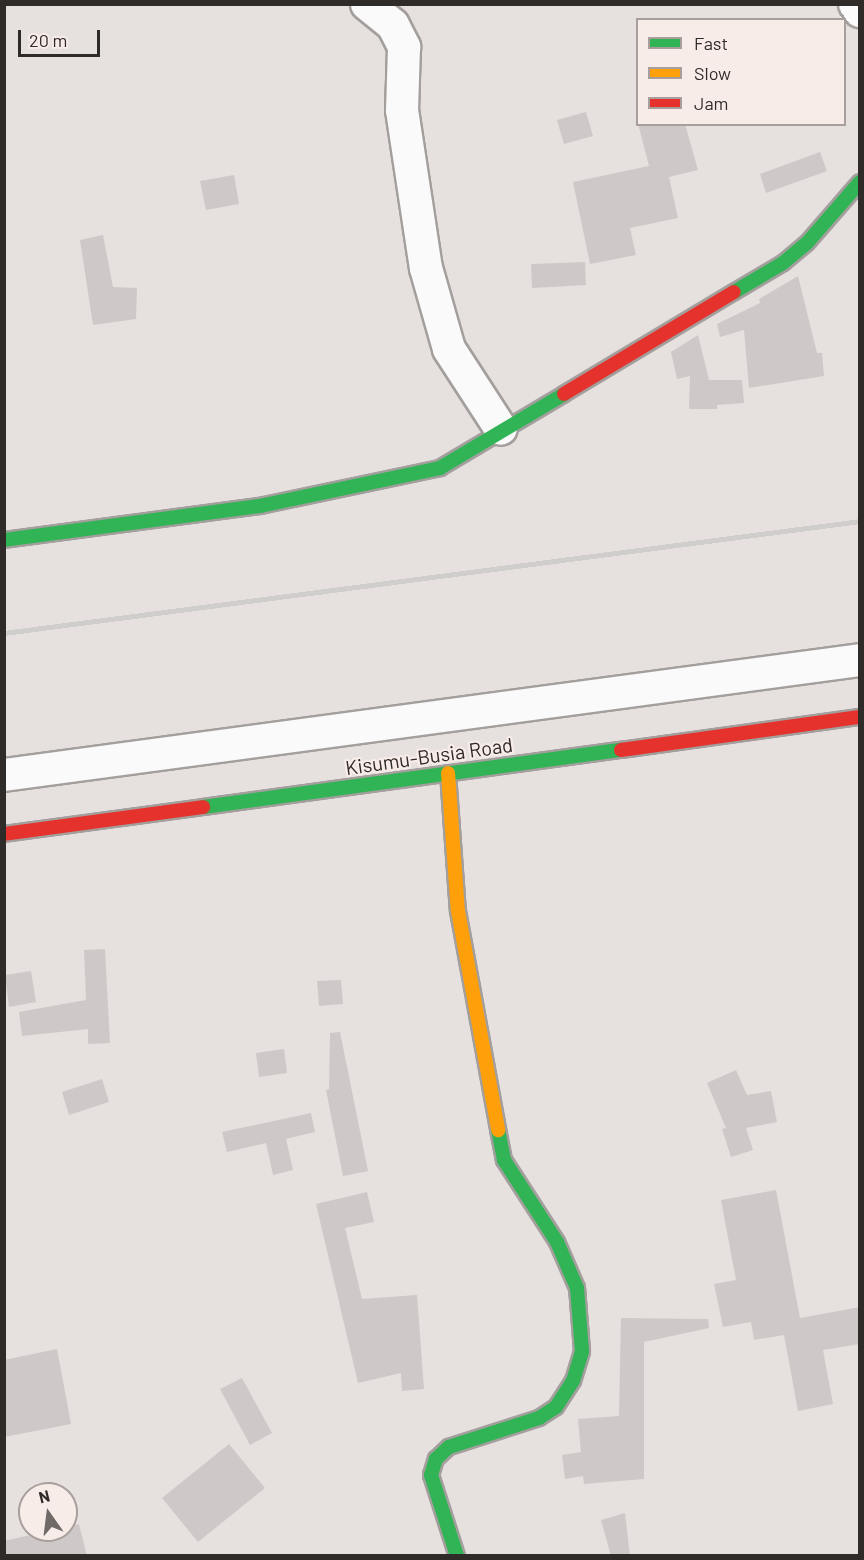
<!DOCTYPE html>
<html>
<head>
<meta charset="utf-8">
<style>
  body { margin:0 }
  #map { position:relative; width:864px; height:1560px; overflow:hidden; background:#e6e0de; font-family:Barlow,sans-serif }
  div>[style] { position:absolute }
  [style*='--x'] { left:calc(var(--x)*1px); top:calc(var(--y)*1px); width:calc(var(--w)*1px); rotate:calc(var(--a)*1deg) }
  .building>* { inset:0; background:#cec9c8 }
  .roads { filter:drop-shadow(2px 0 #a39f9d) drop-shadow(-2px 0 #a39f9d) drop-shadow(0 2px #a39f9d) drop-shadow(0 -2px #a39f9d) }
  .street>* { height:32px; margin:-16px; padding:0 16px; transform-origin:16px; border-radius:16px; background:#fbfafa }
  .fast>* { height:14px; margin:-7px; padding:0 7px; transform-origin:7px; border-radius:7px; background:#30b455 }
  .slow>* { height:14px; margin:-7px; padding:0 7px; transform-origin:7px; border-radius:7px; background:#ff9f0a }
  .jam>* { height:14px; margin:-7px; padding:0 7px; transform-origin:7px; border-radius:7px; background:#e5322d }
  .rail>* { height:4.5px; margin:-2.25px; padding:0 2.25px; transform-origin:2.25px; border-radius:2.25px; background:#d0cecd }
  span { translate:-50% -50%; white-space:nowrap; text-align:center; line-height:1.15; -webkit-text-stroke:4.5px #f8ece8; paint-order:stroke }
  .street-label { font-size:20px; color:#2f2b29 }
  .frame { position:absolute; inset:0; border:6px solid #2f2b29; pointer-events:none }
  .legend { position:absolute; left:636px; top:18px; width:210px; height:108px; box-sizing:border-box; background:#f8ece8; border:2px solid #a89f9c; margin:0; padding:8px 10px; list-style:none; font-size:18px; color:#2f2b29 }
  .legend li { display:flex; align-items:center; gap:12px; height:30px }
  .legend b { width:30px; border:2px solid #a89f9c }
  .north { position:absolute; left:18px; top:1482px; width:60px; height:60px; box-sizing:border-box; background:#f8ece8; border:2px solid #a89f9c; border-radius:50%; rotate:346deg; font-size:16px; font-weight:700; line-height:24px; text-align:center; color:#2f2b29 }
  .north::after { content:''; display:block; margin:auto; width:21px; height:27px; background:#6f6a68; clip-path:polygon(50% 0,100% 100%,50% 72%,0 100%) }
  .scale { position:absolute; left:18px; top:30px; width:82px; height:27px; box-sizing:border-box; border:3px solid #2f2b29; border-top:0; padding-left:8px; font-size:18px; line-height:21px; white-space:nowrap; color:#2f2b29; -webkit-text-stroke:4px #f8ece8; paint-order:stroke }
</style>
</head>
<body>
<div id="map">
  <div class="building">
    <div style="clip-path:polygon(586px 112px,593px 136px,564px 144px,557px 120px)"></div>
    <div style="clip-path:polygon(638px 124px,685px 124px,698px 170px,669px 177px,678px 218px,630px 228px,636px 255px,590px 264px,573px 182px,649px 166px)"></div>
    <div style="clip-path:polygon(820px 152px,827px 171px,766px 193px,760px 174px)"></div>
    <div style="clip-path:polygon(234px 175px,239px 204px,206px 210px,200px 181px)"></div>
    <div style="clip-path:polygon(103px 235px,113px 287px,137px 288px,136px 319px,93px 325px,80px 240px)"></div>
    <div style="clip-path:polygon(585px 262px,586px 285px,532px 288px,531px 264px)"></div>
    <div style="clip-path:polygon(798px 276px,817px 353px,822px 353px,824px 376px,749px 388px,744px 330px,720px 337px,717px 324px,760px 303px,759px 299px)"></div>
    <div style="clip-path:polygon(698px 335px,709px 380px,742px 380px,744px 403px,717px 405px,717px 409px,689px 409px,690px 376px,677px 379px,671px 352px)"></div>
    <div style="clip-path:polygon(105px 949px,110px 1043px,88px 1044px,88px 1029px,22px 1036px,19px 1012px,86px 1000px,84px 950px)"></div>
    <div style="clip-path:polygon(31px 971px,36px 1002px,9px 1007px,5px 975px)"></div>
    <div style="clip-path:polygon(341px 980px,343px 1004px,319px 1006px,317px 981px)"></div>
    <div style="clip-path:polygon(340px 1032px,368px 1171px,343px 1176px,326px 1090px,329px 1089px,330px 1033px)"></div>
    <div style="clip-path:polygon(284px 1049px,287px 1073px,259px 1077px,256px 1053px)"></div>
    <div style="clip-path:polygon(736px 1070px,747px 1095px,771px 1091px,777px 1122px,746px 1128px,753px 1150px,731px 1157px,722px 1129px,726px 1128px,707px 1083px)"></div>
    <div style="clip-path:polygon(102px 1079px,109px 1102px,69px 1115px,62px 1092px)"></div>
    <div style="clip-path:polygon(311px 1113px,315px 1132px,286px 1139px,293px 1170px,273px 1175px,266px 1143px,227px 1152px,222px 1132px)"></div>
    <div style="clip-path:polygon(776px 1190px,800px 1318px,860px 1307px,860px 1344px,823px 1350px,833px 1404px,798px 1411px,784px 1335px,754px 1340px,751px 1322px,723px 1327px,714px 1284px,736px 1280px,721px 1200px)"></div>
    <div style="clip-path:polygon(367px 1192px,374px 1222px,345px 1228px,362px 1299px,417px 1295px,424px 1389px,402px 1391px,401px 1373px,358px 1383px,316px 1204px)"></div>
    <div style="clip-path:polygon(621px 1318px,708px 1319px,709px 1328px,644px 1342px,644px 1479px,584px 1484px,583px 1476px,565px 1479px,562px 1455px,581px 1452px,578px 1419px,619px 1416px)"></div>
    <div style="clip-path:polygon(57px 1349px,71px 1424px,4px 1437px,4px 1360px)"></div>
    <div style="clip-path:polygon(242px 1378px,272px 1433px,250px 1445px,220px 1389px)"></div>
    <div style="clip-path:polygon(229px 1444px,265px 1488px,198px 1542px,162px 1498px)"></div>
    <div style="clip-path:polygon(625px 1513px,630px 1556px,611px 1556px,601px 1520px)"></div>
    <div style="clip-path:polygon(79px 1524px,87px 1556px,4px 1556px,4px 1541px)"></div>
  </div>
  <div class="roads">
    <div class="street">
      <div style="--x:367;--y:4;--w:33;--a:39"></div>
      <div style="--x:393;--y:25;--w:25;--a:63"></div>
      <div style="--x:404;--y:47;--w:63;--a:91.8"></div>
      <div style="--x:402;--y:110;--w:160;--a:81.4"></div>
      <div style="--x:426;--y:268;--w:84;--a:74.1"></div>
      <div style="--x:449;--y:349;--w:95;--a:57"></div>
      <div style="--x:855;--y:4;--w:9;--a:54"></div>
      <div style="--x:4;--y:775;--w:864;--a:-7.65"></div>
    </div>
    <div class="fast">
      <div style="--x:734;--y:292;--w:57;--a:-30.6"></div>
      <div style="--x:783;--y:263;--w:31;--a:-40"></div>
      <div style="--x:807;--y:243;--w:81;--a:-49"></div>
      <div style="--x:4;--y:540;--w:258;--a:-7.6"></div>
      <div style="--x:260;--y:506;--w:184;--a:-11.9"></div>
      <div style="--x:440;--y:468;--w:144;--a:-30.8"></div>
      <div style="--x:203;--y:807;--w:422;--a:-7.8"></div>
      <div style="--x:457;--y:1556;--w:85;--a:-107.8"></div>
      <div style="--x:431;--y:1475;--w:17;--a:-73"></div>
      <div style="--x:436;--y:1459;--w:18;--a:-43"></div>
      <div style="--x:449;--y:1447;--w:95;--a:-17.9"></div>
      <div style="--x:539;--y:1418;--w:20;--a:-33"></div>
      <div style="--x:556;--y:1407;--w:31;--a:-57"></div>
      <div style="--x:573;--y:1381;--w:31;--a:-73"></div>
      <div style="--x:582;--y:1351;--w:63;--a:-94.5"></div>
      <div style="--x:577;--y:1288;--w:50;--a:-113.5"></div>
      <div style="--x:557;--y:1242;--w:98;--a:-122.9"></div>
      <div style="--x:504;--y:1160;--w:31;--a:-101"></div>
    </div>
    <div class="slow">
      <div style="--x:448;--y:773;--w:138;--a:85.9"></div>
      <div style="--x:458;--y:911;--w:223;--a:79.6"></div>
    </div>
    <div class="jam">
      <div style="--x:564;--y:394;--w:198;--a:-31"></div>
      <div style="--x:621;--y:750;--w:241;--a:-7.9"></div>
      <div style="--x:4;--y:834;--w:201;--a:-7.7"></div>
    </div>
  </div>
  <div class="rail">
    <div style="--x:4;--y:633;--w:863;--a:-7.45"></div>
  </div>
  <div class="street-label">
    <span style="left:429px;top:756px;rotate:-8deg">Kisumu-Busia Road</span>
  </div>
  <div class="frame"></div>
  <ul class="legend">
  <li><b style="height:8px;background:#30b455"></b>Fast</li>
  <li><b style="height:8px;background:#ff9f0a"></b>Slow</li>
  <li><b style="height:8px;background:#e5322d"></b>Jam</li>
  </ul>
  <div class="north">N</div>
  <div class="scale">20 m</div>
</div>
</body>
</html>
